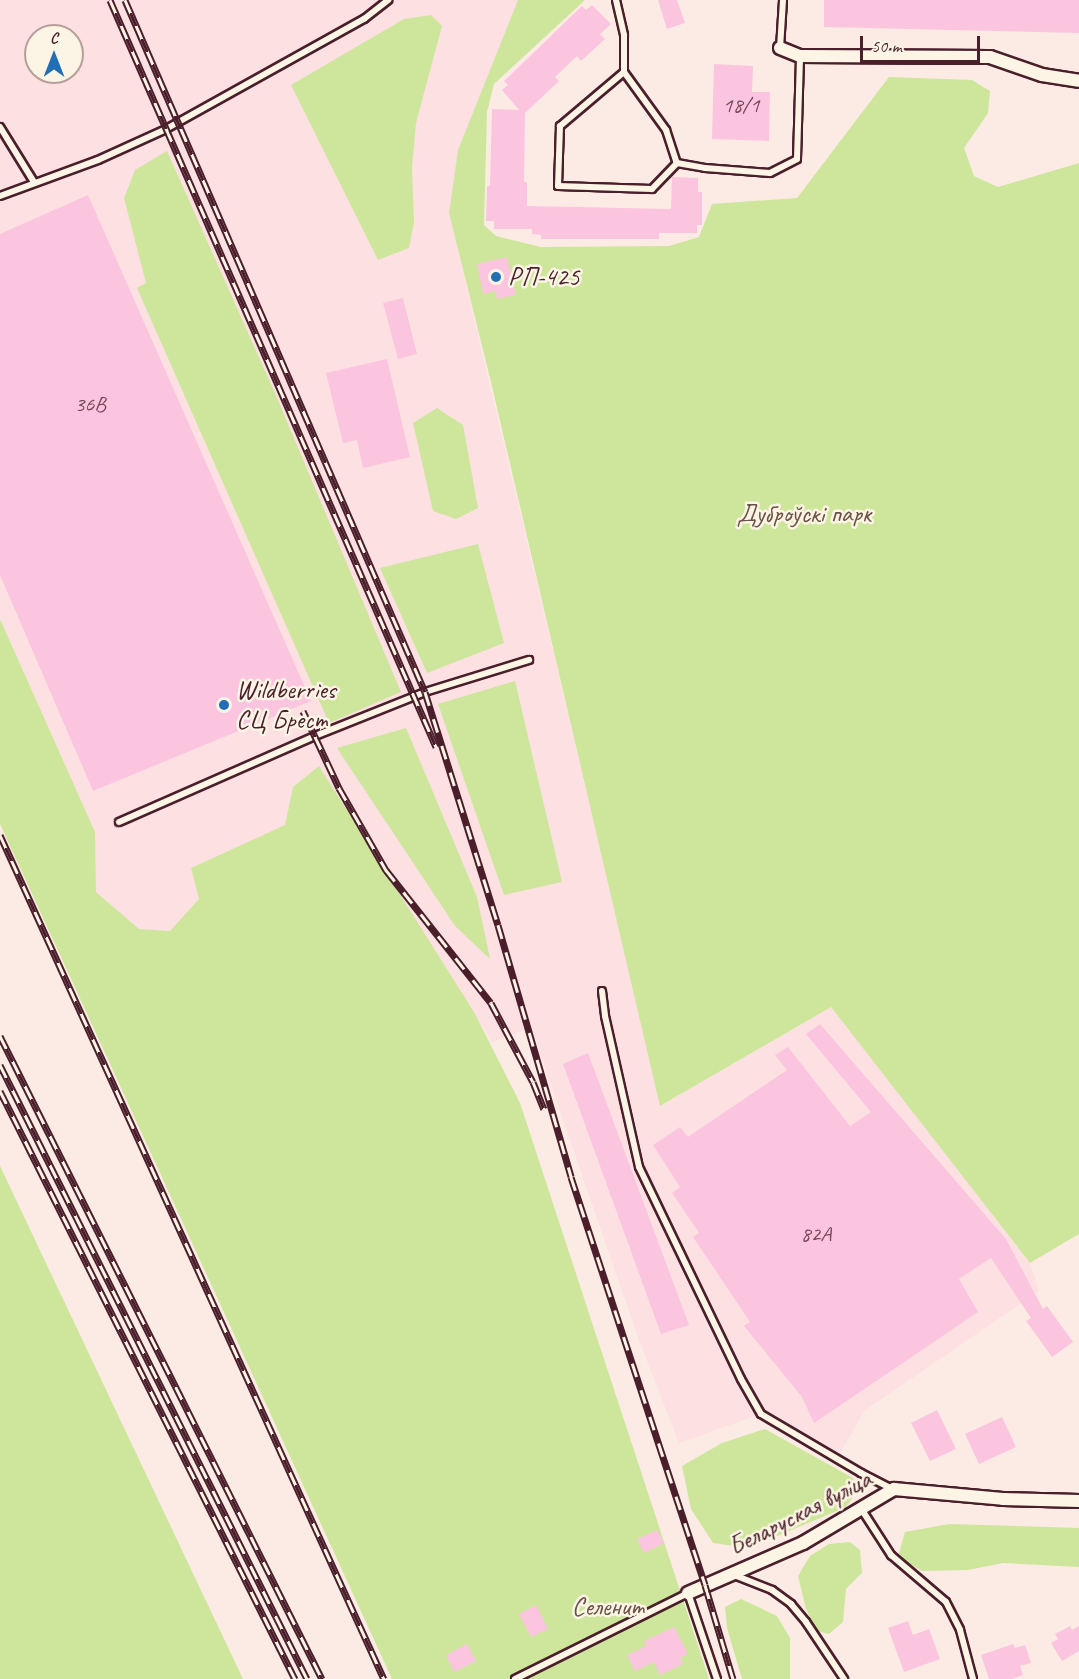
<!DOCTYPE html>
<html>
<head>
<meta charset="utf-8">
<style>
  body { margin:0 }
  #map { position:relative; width:1079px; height:1679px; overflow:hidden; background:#fcebe4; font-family:Caveat,sans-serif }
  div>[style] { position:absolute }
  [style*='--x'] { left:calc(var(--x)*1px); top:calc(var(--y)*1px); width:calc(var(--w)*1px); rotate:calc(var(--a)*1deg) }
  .built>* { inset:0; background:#fce0e2 }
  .green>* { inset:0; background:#cde69b }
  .building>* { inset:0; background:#fbc5df }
  .roads { filter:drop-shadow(2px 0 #4a1f2b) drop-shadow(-2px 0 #4a1f2b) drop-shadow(0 2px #4a1f2b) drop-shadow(0 -2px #4a1f2b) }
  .lane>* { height:6px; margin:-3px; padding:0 3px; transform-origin:3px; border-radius:3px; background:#fcf5e5 }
  .street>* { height:12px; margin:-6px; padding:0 6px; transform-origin:6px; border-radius:6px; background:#fcf5e5 }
  .rail>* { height:7px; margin-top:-3.5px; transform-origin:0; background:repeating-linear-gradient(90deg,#fcf5e5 0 14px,#4a1f2b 0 28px); box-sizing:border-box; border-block:2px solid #4a1f2b }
  .dots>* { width:16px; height:16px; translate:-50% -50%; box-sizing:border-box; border:3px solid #fcf5e5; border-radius:50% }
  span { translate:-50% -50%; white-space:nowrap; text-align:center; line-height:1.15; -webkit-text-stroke:5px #fcf5e5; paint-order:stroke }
  .number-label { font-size:22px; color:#764858 }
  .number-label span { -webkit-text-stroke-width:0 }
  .poi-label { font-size:26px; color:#4a1f2b }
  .left { translate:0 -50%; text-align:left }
  .park-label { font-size:26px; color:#6b5147 }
  .street-label { font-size:26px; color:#4a1f2b }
  .north { position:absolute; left:24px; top:24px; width:60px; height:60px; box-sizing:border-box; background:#fcf5e5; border:2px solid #b59f9b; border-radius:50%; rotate:0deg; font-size:16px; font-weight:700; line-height:24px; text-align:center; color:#4a1f2b }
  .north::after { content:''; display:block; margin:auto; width:21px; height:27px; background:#1f6fb2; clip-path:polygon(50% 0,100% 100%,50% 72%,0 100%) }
  .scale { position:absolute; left:860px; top:36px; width:120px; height:27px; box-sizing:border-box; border:3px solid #4a1f2b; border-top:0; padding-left:8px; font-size:18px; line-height:21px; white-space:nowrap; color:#4a1f2b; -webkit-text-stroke:4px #fcf5e5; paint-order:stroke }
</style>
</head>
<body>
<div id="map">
  <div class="built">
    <div style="clip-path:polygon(evenodd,0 0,518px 0,458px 150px,449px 213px,661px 1106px,831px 1007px,1030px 1263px,1039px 1291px,864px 1411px,837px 1459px,761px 1414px,679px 1443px,640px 1343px,531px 1027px,492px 1042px,319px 766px,293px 787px,285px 825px,191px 868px,199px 899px,170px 931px,139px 929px,96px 892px,95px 832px,0 619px,0 0,36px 36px,72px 36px,72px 72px,36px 72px,36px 36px)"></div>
  </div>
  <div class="green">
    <div style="clip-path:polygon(518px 0,585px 0,494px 84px,487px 112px,484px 225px,496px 236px,541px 247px,669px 246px,699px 237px,712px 204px,797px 198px,889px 77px,972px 80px,990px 91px,988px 113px,964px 148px,974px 176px,998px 187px,1079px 163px,1079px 1234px,1030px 1263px,831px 1007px,660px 1106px,490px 378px,449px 213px,458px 150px)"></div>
    <div style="clip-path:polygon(431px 15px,442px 26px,416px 123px,412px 167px,414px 222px,409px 248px,378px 260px,291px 85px,404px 19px)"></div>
    <div style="clip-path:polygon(167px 151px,275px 393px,401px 692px,329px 723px,137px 288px,146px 283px,124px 198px,135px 170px)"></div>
    <div style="clip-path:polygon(437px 408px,463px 425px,478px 508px,456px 519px,433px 511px,413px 423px)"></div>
    <div style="clip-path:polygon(478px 544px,504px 643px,427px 673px,380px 568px)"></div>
    <div style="clip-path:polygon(0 619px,95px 832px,96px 892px,139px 929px,170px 931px,199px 899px,191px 868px,285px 825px,293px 787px,319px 766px,474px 1012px,520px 1103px,709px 1679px,392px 1679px,0 824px)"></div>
    <div style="clip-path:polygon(515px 681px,562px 882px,504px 895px,438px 704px)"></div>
    <div style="clip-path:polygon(406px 728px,477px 897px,490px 959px,455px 926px,337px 748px)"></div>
    <div style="clip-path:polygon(0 1166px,243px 1679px,0 1679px)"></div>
    <div style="clip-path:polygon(765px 1429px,853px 1478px,857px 1491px,846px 1507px,749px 1548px,713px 1543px,691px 1509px,682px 1466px,722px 1443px)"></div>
    <div style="clip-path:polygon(949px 1524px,1079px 1528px,1079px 1567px,1003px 1563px,968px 1570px,922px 1571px,907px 1562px,899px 1553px,905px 1532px)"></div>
    <div style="clip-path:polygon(850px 1542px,860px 1550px,862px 1573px,846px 1589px,843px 1622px,829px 1634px,817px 1631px,806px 1609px,798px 1576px,810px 1556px,829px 1544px)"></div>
    <div style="clip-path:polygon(741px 1599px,777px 1616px,790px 1638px,790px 1679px,742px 1679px,727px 1628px,725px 1607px)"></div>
  </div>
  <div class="building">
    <div style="clip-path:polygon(658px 0,677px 0,685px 23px,667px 29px)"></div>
    <div style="clip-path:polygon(824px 0,1079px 0,1079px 33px,824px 27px)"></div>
    <div style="clip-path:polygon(592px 5px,611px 24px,600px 34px,605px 39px,581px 61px,577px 56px,555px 77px,559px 81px,525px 113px,524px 182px,527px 182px,527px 206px,671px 209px,672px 177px,698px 178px,698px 192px,702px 192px,702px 225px,697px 225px,697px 233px,659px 233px,659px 239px,541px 239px,541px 235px,532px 234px,532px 229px,494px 229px,494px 221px,486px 221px,487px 186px,490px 186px,492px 109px,519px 110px,502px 90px,508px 85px,504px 81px,582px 6px,586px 10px)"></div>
    <div style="clip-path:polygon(714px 64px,753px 66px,752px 92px,770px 92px,769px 141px,712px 139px)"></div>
    <div style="clip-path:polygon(88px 195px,311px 701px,93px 791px,0 575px,0 234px)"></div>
    <div style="clip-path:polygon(507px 257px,516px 295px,497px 299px,496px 291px,483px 294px,477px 264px)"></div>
    <div style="clip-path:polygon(403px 298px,417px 354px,398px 359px,383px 303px)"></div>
    <div style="clip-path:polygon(387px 359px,410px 457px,363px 468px,357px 440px,343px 443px,326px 373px)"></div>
    <div style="clip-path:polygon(820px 1024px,1006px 1239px,1043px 1309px,1047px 1306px,1073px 1342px,1052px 1357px,1026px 1321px,1031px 1318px,991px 1258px,959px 1279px,978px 1312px,814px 1423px,802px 1397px,744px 1326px,750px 1322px,693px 1237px,699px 1233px,672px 1193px,680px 1187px,653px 1145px,680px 1127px,688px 1137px,787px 1070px,775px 1055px,788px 1047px,850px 1126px,871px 1112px,806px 1034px)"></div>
    <div style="clip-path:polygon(588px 1053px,689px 1325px,661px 1334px,563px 1064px)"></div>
    <div style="clip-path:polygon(937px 1410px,956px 1449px,930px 1461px,911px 1423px)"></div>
    <div style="clip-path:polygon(1002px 1417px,1016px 1447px,979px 1464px,965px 1434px)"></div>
    <div style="clip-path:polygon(657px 1530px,664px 1543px,644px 1553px,637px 1539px)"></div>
    <div style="clip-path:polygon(536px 1605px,548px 1629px,531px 1637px,519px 1614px)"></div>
    <div style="clip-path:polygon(908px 1621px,913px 1635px,929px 1629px,940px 1659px,904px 1672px,888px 1628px)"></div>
    <div style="clip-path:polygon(1070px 1626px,1072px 1630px,1079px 1626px,1079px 1651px,1062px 1661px,1051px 1643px,1058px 1639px,1055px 1634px)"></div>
    <div style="clip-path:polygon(674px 1627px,688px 1654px,680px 1658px,683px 1664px,660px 1675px,654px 1662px,635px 1671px,627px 1655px,646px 1646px,644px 1641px)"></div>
    <div style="clip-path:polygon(467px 1644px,476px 1661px,454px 1672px,446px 1655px)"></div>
    <div style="clip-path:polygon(1013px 1644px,1015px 1648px,1025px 1645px,1031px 1663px,1020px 1666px,1023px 1675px,1012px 1679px,989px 1679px,981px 1655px)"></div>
  </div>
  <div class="roads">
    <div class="lane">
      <div style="--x:616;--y:0;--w:36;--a:77"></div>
      <div style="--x:624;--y:35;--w:37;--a:90"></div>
      <div style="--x:624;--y:72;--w:72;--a:54.1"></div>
      <div style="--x:666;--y:130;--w:35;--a:72"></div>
      <div style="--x:677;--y:163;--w:28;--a:10"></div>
      <div style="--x:705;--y:168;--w:65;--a:4.4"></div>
      <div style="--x:770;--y:173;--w:30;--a:-27"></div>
      <div style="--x:797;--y:159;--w:103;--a:-88.3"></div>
      <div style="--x:780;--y:48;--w:48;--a:-86.4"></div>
      <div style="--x:624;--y:72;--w:84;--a:139.8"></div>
      <div style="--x:560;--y:126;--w:60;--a:91.9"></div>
      <div style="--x:558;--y:186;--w:94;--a:1.8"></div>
      <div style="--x:652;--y:189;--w:36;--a:-46"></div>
      <div style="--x:0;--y:127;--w:65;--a:58.3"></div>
      <div style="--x:0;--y:196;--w:104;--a:-20.2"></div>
      <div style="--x:98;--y:160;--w:75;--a:-24.5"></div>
      <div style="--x:166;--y:129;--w:227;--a:-29.1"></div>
      <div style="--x:364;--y:19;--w:31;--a:-38"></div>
      <div style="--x:119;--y:822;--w:214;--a:-23.7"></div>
      <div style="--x:315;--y:736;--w:118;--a:-21.8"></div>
      <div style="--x:425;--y:692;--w:109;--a:-17.1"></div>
      <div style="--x:602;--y:991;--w:25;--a:83"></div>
      <div style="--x:605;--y:1016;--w:155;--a:77.3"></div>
      <div style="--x:639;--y:1167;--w:235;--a:64.3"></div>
      <div style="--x:741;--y:1379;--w:40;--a:60.3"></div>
      <div style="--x:761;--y:1414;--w:116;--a:30.5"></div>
      <div style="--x:861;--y:1473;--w:36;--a:27"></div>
      <div style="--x:862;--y:1510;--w:54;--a:57.2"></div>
      <div style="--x:891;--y:1555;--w:72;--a:40.5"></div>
      <div style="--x:946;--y:1602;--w:31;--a:63"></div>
      <div style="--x:960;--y:1630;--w:51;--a:75.1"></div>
      <div style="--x:734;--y:1575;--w:41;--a:21.5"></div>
      <div style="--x:772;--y:1590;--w:24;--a:36"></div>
      <div style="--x:791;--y:1604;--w:23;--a:50"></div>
      <div style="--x:806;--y:1622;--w:69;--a:56.3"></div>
      <div style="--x:515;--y:1679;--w:193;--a:-26.4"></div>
      <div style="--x:688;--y:1593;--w:91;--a:71.4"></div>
    </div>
    <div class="street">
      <div style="--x:780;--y:48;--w:22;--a:22"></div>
      <div style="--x:800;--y:56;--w:190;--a:0.3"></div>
      <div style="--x:990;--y:57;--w:55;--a:19.1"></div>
      <div style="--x:1042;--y:75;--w:37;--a:9"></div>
      <div style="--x:688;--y:1593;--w:125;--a:-23.5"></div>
      <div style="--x:803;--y:1543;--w:106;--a:-30.7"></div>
      <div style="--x:894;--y:1489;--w:109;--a:5.2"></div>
      <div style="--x:1003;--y:1499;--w:76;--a:1.5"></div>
    </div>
  </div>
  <div class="rail">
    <div style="--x:110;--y:0;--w:815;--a:66.42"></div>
    <div style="--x:125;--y:0;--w:754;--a:66.56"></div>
    <div style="--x:425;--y:692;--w:244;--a:72.6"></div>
    <div style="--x:498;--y:925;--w:262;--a:73.8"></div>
    <div style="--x:571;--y:1177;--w:429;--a:71.8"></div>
    <div style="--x:705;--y:1585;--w:98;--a:73.4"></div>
    <div style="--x:303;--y:711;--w:85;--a:64.9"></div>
    <div style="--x:339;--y:788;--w:95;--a:60.2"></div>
    <div style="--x:386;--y:870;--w:169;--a:51.7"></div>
    <div style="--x:491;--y:1003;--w:89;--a:62"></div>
    <div style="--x:533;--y:1082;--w:29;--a:68"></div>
    <div style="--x:0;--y:835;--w:927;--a:65.54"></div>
    <div style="--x:0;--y:1036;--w:719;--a:63.4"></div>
    <div style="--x:0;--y:1065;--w:686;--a:63.43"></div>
    <div style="--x:0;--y:1091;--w:658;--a:63.36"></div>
  </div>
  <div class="dots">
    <div style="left:496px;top:277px;background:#1f6fb2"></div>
    <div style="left:224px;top:705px;background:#1f6fb2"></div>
  </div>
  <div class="number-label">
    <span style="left:741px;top:106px">18/1</span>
    <span style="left:90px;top:405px">36В</span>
    <span style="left:816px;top:1235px">82А</span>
  </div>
  <div class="poi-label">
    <span class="left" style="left:508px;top:277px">РП-425</span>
    <span class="left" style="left:236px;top:705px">Wildberries<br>СЦ Брест</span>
  </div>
  <div class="park-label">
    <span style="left:804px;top:514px">Дуброўскі парк</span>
    <span style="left:608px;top:1607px">Селенит</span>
  </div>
  <div class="street-label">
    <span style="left:800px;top:1513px;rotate:-27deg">Беларуская вуліца</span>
  </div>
  <div class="north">С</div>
  <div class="scale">50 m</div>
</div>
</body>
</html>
